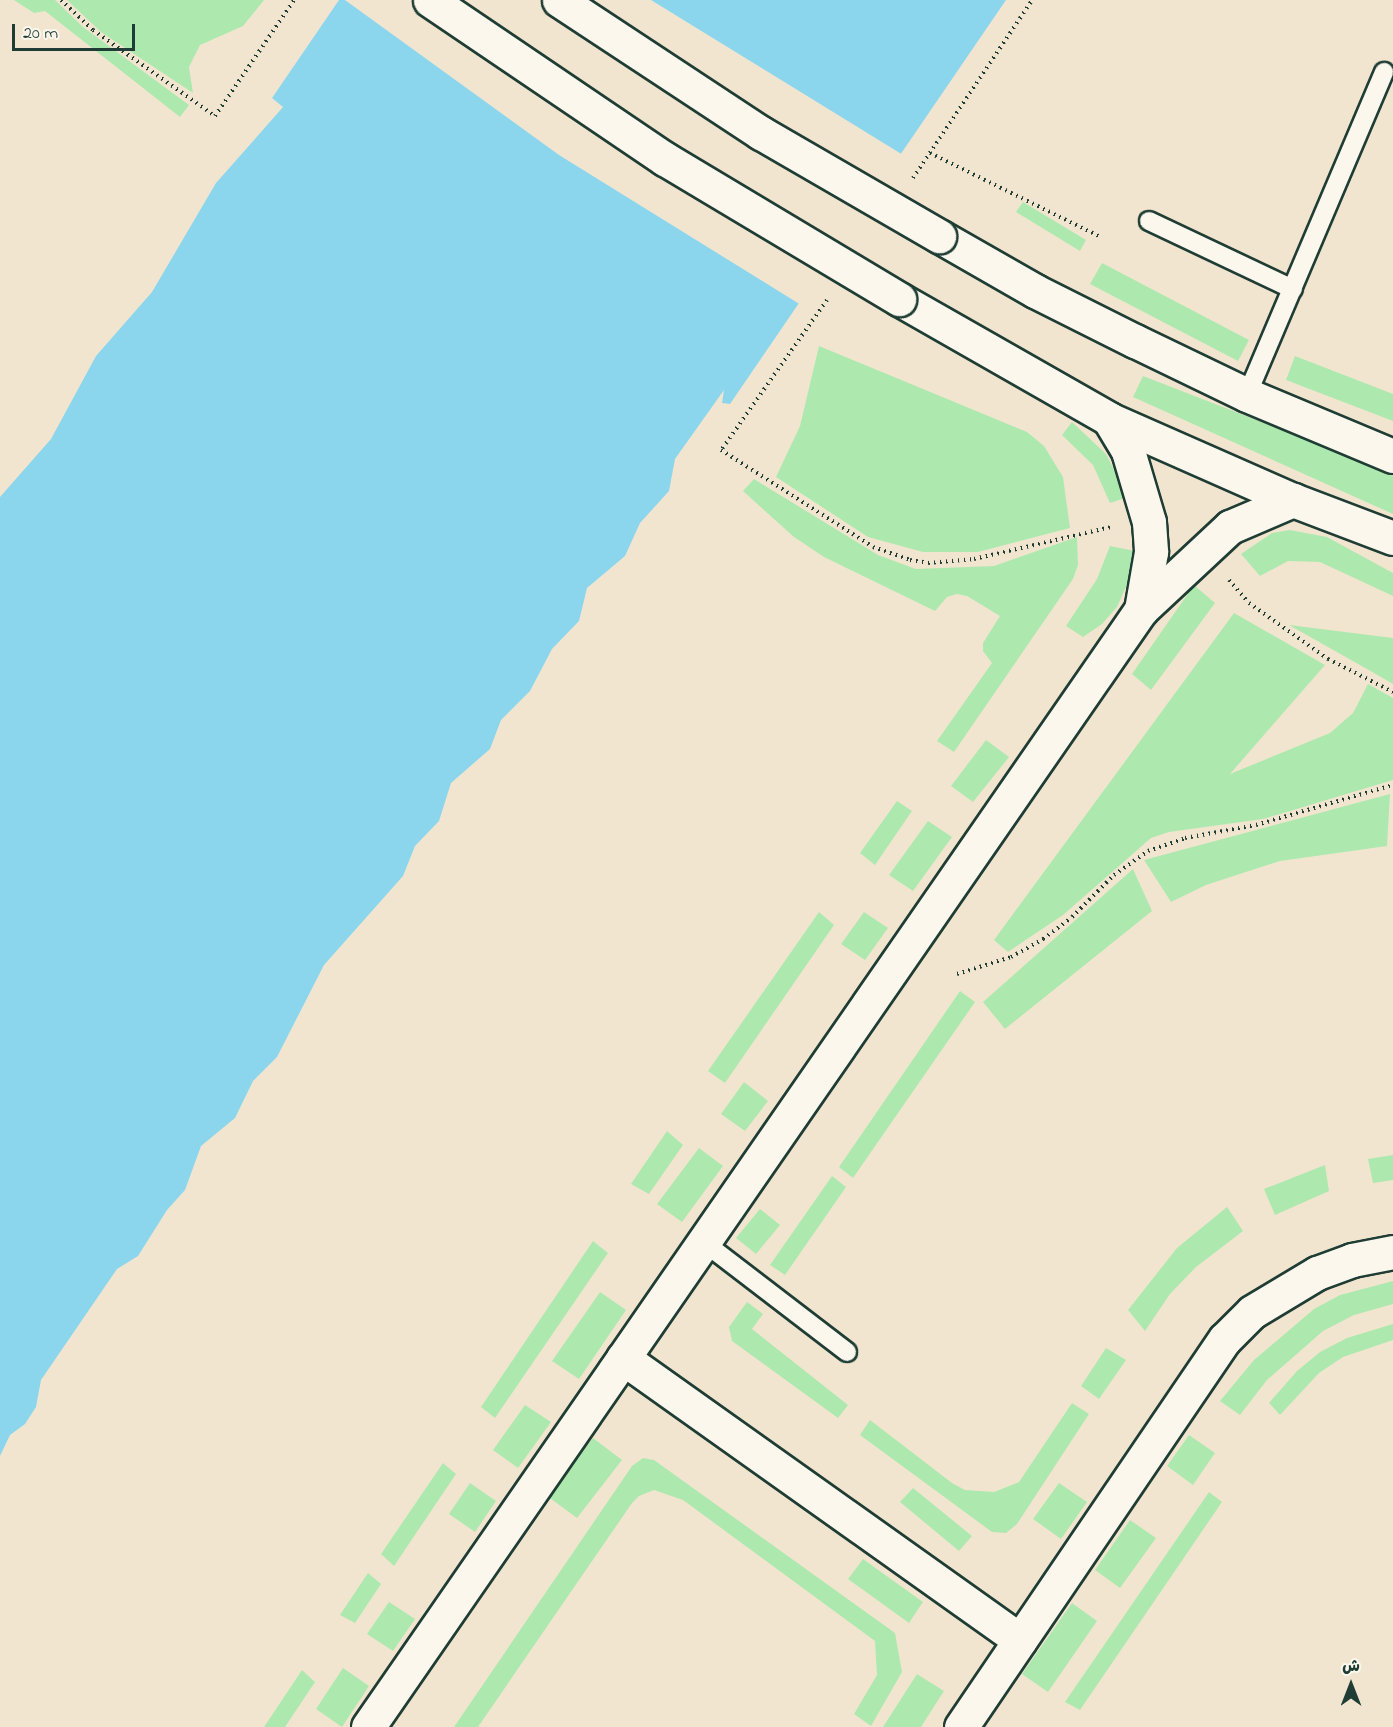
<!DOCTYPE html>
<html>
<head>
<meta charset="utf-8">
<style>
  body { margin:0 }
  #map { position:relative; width:1393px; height:1727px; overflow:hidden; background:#f2e5d0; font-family:"Indie Flower","Playpen Sans Arabic",sans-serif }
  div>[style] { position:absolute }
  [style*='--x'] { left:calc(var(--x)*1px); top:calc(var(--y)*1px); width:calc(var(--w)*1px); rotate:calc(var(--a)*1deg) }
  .green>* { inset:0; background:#ade9ae }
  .water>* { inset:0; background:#8cd6ed }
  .pier>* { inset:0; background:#f2e5d0 }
  .path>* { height:4px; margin-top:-2px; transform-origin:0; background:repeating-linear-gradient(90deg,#1f3d34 0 1.5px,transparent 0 6px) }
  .roads { filter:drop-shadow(2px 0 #1f3d34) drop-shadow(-2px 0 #1f3d34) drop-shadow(0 2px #1f3d34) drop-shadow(0 -2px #1f3d34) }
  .lane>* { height:18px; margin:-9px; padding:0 9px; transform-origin:9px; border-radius:9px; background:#fbf7ec }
  .street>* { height:33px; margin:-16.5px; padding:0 16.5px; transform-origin:16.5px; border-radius:16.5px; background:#fbf7ec }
  .bridges { filter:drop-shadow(2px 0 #1f3d34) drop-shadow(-2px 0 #1f3d34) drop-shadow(0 2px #1f3d34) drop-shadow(0 -2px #1f3d34) }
  .street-bridge>* { height:33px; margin:-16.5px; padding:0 16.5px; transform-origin:16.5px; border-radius:16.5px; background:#fbf7ec }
  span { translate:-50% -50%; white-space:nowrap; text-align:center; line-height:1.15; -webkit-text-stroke:5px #fbf7ec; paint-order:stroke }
  .north { position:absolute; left:1321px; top:1655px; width:60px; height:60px; -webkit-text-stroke:4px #fbf7ec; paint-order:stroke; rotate:0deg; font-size:16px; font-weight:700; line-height:24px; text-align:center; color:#1f3d34 }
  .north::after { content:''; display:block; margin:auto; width:21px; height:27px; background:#1f3d34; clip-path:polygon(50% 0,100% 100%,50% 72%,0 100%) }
  .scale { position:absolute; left:12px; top:24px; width:123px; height:27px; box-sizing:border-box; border:3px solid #1f3d34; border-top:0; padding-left:8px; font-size:18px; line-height:21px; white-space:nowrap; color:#1f3d34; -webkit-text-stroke:4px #fbf7ec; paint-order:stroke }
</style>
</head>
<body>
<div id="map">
  <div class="green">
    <div style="clip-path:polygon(14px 0,55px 0,83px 27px,189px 105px,180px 117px,45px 11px,34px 13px)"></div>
    <div style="clip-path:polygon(67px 0,264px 0,243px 26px,200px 45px,189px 67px,193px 93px,101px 32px)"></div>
    <div style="clip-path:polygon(1023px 202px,1086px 240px,1080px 251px,1016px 212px)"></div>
    <div style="clip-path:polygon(1102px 263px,1249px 340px,1238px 361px,1090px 284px)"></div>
    <div style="clip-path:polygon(819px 346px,1027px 432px,1044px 446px,1063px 477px,1070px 528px,978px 552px,923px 552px,868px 537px,776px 477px,800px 426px)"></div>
    <div style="clip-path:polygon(1295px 356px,1393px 394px,1393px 421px,1286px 380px)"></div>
    <div style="clip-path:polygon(1143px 376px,1393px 473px,1393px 514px,1133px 397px)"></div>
    <div style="clip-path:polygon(1072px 422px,1106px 454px,1128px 497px,1110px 503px,1093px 465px,1062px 435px)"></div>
    <div style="clip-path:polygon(754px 479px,878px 555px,916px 569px,994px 566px,1077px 537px,1078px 565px,1073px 579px,954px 752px,937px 741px,992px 663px,983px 651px,983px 643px,1000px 616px,967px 596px,957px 594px,947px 597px,935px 611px,824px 557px,794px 537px,743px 491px)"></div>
    <div style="clip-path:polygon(1290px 530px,1327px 537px,1393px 573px,1393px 596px,1320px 562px,1288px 561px,1260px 576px,1241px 554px,1272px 533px)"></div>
    <div style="clip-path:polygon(1110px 546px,1135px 551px,1133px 571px,1117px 607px,1102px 624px,1083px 637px,1066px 626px,1097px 579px)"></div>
    <div style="clip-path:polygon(1194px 585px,1215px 603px,1151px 690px,1132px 674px)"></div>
    <div style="clip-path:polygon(1234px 613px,1325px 665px,1230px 774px,1330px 733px,1353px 713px,1368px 684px,1393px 698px,1393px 780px,1263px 819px,1169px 832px,1151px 838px,1063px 915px,1008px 952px,994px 940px)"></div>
    <div style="clip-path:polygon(1289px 625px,1393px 638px,1393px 684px,1374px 673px)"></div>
    <div style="clip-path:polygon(986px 740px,1009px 757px,973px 802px,951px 786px)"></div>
    <div style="clip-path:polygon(1390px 794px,1387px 846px,1280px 861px,1206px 885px,1171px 902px,1144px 860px)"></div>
    <div style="clip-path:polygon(897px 801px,912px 811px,875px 865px,860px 853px)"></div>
    <div style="clip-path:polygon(928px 821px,952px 837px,913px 891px,889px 875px)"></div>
    <div style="clip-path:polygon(1133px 869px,1152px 911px,1005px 1029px,983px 1002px)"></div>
    <div style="clip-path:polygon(819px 912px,834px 925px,725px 1083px,708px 1071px)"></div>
    <div style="clip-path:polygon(864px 912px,888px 928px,865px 960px,841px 944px)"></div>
    <div style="clip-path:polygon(960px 991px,975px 1002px,853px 1178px,839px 1167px)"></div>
    <div style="clip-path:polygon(744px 1082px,768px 1101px,745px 1131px,721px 1114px)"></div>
    <div style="clip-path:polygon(667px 1131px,683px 1145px,649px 1194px,631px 1184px)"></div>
    <div style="clip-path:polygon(699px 1148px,723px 1166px,682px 1222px,657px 1204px)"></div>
    <div style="clip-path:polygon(1393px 1155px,1393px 1180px,1373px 1183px,1368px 1159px)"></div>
    <div style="clip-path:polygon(1325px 1165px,1329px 1191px,1275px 1215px,1264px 1189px)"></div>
    <div style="clip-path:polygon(832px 1176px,846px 1187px,785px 1275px,770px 1265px)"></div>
    <div style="clip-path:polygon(1227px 1207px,1243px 1231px,1196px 1267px,1170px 1294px,1145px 1331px,1128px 1310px,1177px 1248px)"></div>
    <div style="clip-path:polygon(760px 1209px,780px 1225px,756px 1254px,736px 1238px)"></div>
    <div style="clip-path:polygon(593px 1241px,608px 1253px,495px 1418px,481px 1407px)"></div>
    <div style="clip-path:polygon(1393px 1281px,1393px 1304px,1354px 1315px,1323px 1331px,1267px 1380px,1240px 1415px,1220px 1401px,1254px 1360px,1314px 1309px,1340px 1295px)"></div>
    <div style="clip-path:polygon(600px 1292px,626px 1310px,579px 1379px,552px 1361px)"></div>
    <div style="clip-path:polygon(747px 1302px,763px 1314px,752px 1329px,848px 1405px,838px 1418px,732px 1341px,729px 1327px)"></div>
    <div style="clip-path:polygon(1393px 1324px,1393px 1340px,1343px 1357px,1319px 1373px,1280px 1415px,1269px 1403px,1297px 1371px,1320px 1352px,1347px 1338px)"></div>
    <div style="clip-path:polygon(1106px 1348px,1126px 1360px,1099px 1399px,1081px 1386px)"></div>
    <div style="clip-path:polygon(1072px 1403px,1089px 1414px,1017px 1524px,1006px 1533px,992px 1532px,860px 1435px,870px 1420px,952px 1483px,965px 1490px,994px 1492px,1019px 1482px)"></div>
    <div style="clip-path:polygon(525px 1405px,551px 1422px,518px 1468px,493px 1450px)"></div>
    <div style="clip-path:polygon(1189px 1435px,1215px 1453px,1193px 1485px,1167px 1466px)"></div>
    <div style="clip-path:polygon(593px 1438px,622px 1460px,577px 1518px,547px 1496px)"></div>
    <div style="clip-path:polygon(643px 1458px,654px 1460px,895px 1633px,902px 1672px,871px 1726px,854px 1714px,877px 1675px,875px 1641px,683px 1500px,654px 1490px,639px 1496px,632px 1503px,478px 1727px,454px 1727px,632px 1466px)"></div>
    <div style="clip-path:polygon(443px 1463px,456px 1474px,394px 1566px,381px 1554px)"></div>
    <div style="clip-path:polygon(470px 1483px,496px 1501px,475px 1532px,449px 1514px)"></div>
    <div style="clip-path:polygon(1059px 1483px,1087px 1502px,1061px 1539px,1033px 1519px)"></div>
    <div style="clip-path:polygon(913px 1488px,972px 1536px,959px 1551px,900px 1502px)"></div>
    <div style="clip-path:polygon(1209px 1492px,1222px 1502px,1080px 1710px,1065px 1702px)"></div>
    <div style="clip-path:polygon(1130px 1520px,1156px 1538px,1120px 1588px,1095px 1570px)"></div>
    <div style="clip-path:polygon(863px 1559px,923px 1602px,909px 1623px,848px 1579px)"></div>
    <div style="clip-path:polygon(368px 1573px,381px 1584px,355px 1623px,340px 1615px)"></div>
    <div style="clip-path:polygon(389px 1602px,415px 1619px,393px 1651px,367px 1634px)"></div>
    <div style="clip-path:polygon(1072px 1603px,1097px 1621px,1048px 1692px,1022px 1674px)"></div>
    <div style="clip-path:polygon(343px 1668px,369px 1686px,342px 1727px,316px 1709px)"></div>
    <div style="clip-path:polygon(302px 1670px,315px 1682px,285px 1727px,264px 1727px)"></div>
    <div style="clip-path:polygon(917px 1674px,944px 1691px,921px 1727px,883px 1727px)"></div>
  </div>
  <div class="water">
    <div style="clip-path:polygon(339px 0,1006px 0,730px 404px,722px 403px,724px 390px,675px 459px,669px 491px,640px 523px,625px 556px,587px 588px,579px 621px,552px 649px,530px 691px,501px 720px,490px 749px,451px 783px,439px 821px,415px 846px,403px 876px,324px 965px,277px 1057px,253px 1081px,235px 1118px,201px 1146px,185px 1190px,167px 1210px,138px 1256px,117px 1269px,41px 1380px,36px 1407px,25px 1424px,10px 1435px,0 1456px,0 497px,51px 439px,96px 356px,152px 292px,216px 183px,283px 107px,272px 98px)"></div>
  </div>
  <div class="pier">
    <div style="clip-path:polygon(345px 0,651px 0,903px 155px,801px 305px,559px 155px)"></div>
  </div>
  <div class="path">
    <div style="--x:61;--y:0;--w:44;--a:43.2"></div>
    <div style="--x:93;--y:30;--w:149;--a:35.2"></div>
    <div style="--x:215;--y:116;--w:140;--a:-55.7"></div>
    <div style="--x:930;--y:153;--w:188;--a:26.2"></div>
    <div style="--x:913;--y:178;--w:214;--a:-56.2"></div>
    <div style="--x:827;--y:300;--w:184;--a:125.2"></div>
    <div style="--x:721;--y:450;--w:180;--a:32.5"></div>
    <div style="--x:873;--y:547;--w:39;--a:19"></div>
    <div style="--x:910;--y:560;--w:18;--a:9"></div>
    <div style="--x:928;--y:563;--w:46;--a:-5"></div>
    <div style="--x:974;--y:559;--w:142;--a:-13.1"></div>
    <div style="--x:1229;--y:580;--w:30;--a:49"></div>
    <div style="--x:1249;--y:603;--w:97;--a:35.3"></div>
    <div style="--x:1328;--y:659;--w:73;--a:26.9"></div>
    <div style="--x:957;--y:974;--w:57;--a:-17.5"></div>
    <div style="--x:1011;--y:957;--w:37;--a:-29"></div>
    <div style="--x:1043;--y:939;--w:36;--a:-37"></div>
    <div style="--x:1072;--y:917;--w:59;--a:-45"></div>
    <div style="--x:1114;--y:875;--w:42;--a:-35.2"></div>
    <div style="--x:1148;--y:851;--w:39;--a:-19"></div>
    <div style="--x:1185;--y:838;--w:72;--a:-10.4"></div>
    <div style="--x:1256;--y:825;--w:143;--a:-16.3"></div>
  </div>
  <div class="roads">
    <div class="lane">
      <div style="--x:1149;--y:221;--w:159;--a:25.3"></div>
      <div style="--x:1247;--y:395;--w:351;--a:-67"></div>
      <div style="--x:705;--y:1243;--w:179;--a:37.5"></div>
    </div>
    <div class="street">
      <div style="--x:939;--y:236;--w:111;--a:29.8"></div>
      <div style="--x:1035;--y:291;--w:112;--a:26.6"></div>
      <div style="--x:1135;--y:341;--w:124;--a:25.7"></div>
      <div style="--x:1247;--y:395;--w:158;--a:22.7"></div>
      <div style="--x:899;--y:299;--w:242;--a:29.7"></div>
      <div style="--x:1109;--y:419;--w:201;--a:23.8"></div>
      <div style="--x:1293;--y:500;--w:107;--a:20.8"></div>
      <div style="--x:1109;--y:419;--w:37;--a:59"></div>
      <div style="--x:1128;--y:451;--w:74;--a:73.5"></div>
      <div style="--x:1149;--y:522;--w:30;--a:86"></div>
      <div style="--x:1151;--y:552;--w:59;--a:99.8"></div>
      <div style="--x:623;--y:1358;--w:487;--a:35.4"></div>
      <div style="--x:368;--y:1727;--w:1358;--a:-55.32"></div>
      <div style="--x:1141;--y:610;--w:122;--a:-43"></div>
      <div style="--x:1230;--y:527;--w:69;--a:-23.2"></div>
      <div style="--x:961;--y:1727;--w:469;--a:-55.8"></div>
      <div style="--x:1225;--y:1339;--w:38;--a:-45"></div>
      <div style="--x:1252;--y:1312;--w:76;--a:-31"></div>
      <div style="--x:1317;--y:1273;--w:37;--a:-20"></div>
      <div style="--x:1352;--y:1260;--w:42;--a:-11"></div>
    </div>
  </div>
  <div class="bridges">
    <div class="street-bridge">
      <div style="--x:430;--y:0;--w:284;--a:34.1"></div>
      <div style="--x:665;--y:159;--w:273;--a:30.9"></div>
      <div style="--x:559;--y:0;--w:242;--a:33.4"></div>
      <div style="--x:761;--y:133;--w:206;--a:30.1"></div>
    </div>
  </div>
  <div class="north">ش</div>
  <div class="scale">20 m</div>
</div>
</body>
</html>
